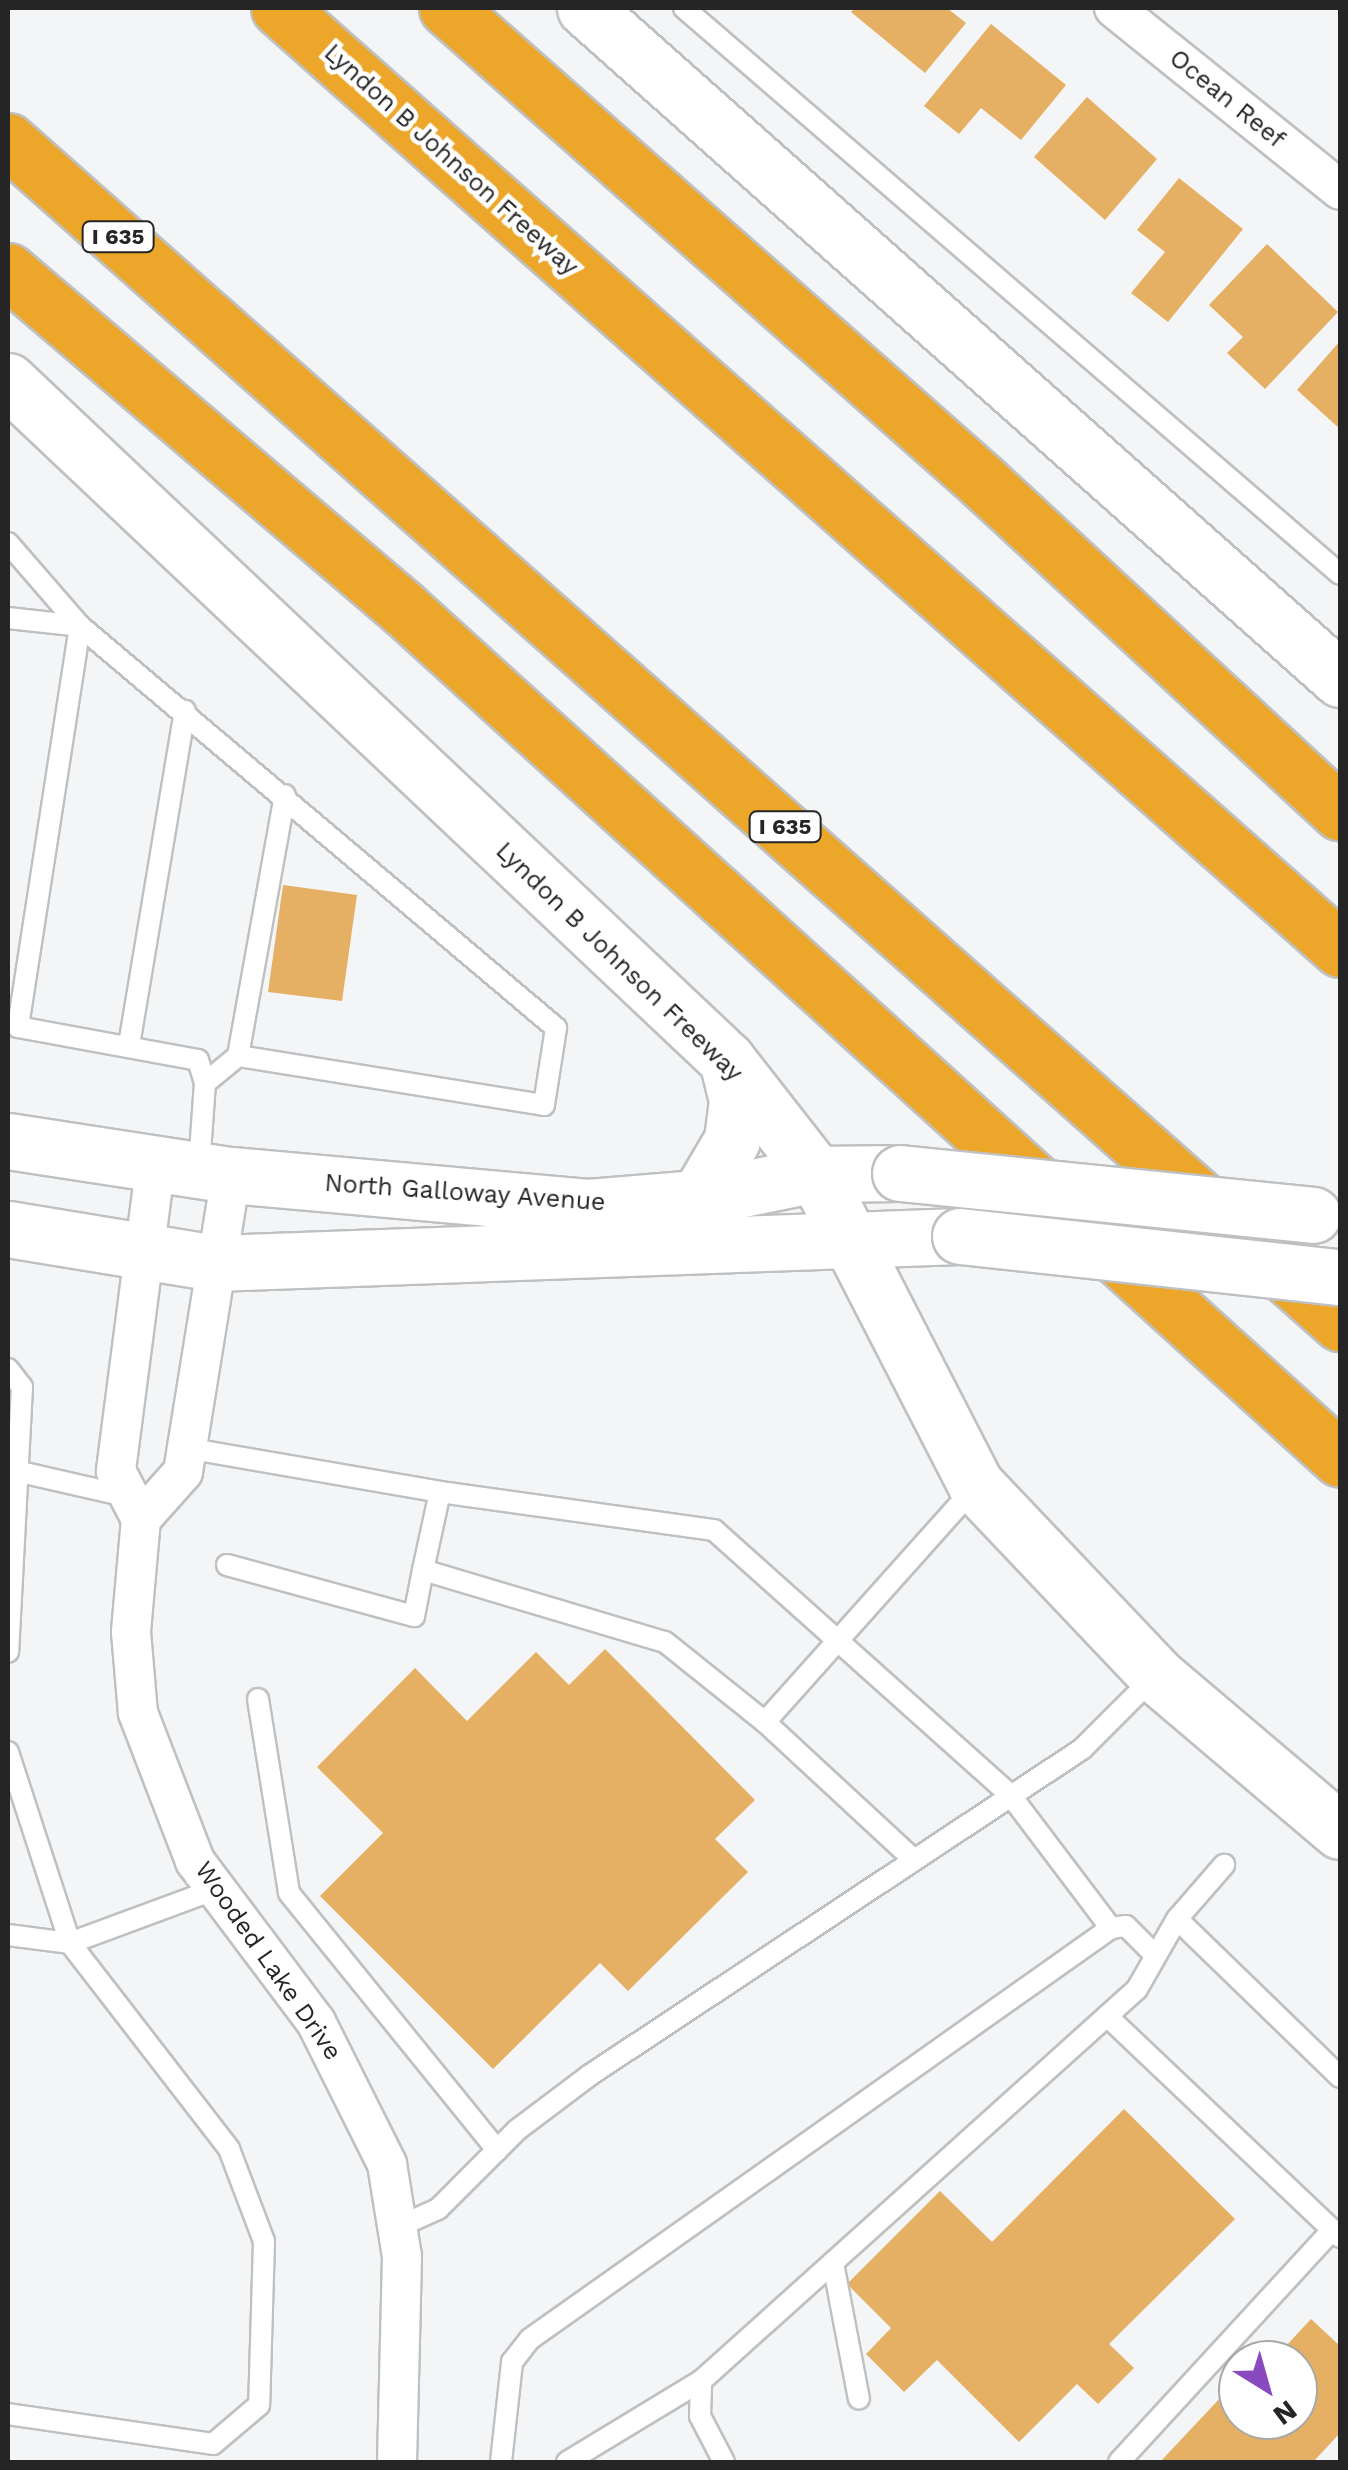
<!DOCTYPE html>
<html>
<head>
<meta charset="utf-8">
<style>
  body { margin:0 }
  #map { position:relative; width:1348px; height:2470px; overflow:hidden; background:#f4f5f7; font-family:"Work Sans",sans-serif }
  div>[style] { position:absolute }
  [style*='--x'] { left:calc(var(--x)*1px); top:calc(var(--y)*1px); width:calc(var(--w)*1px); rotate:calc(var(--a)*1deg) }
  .building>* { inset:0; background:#e5b064 }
  .roads { filter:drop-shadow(2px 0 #bfc0c1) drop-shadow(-2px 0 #bfc0c1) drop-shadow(0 2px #bfc0c1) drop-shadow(0 -2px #bfc0c1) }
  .lane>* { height:20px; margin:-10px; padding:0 10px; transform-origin:10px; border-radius:10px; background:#fff }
  .street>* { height:38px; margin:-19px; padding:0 19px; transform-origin:19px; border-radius:19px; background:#fff }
  .secondary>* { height:55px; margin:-27.5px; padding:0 27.5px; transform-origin:27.5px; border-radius:27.5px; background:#fff }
  .highway>* { height:55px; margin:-27.5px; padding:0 27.5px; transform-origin:27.5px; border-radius:27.5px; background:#eca72b }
  .bridges { filter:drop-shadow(2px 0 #bfc0c1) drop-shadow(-2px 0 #bfc0c1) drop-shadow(0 2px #bfc0c1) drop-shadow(0 -2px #bfc0c1) }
  .secondary-bridge>* { height:55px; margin:-27.5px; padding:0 27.5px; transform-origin:27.5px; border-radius:27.5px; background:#fff }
  span { translate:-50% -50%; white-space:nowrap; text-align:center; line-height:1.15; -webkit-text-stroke:9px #fff; paint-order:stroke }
  .shield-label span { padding:2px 8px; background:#fff; border:2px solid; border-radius:8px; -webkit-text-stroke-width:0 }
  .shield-label { font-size:22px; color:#252525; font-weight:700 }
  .street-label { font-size:25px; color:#252525 }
  .frame { position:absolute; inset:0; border:10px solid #252525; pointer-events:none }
  .north { position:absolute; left:1218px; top:2340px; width:100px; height:100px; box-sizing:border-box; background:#fff; border:2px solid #a8a8a8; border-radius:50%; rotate:143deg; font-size:28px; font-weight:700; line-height:40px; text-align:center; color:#252525 }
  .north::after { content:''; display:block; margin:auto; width:35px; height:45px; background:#8a4abf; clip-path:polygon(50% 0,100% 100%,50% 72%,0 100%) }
</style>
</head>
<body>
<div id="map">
  <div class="building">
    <div style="clip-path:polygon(855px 8px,947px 8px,966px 23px,925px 73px,851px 12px)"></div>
    <div style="clip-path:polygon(991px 24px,1066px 85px,1021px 140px,981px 108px,959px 134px,924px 106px)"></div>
    <div style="clip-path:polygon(1087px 97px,1157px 159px,1105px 220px,1034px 157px)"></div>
    <div style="clip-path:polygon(1179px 178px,1243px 229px,1168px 322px,1131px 293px,1165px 252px,1137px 230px)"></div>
    <div style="clip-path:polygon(1267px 244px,1338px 312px,1265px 389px,1227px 353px,1243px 337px,1209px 305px)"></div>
    <div style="clip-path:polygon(1340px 341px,1340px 429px,1297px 390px)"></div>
    <div style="clip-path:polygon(283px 885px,357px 895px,342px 1001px,268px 992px)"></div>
    <div style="clip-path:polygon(605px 1649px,755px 1800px,715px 1839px,748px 1872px,628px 1991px,600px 1963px,493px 2069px,320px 1896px,383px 1833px,317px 1767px,415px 1668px,467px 1721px,536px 1652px,569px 1685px)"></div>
    <div style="clip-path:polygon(1124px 2109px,1235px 2219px,1109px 2344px,1134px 2368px,1098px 2404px,1077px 2384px,1019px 2442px,937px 2360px,904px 2392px,866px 2354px,891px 2328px,847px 2284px,940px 2191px,992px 2242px)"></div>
    <div style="clip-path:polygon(1311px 2319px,1340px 2346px,1340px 2433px,1313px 2462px,1160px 2462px,1222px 2396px,1232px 2405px,1238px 2398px,1238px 2420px,1298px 2420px,1298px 2360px,1273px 2360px)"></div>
  </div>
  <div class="roads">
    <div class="lane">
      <div style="--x:684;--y:8;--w:866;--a:40.79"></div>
      <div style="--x:8;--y:543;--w:110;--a:49.1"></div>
      <div style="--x:80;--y:626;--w:406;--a:98.8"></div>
      <div style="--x:18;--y:1027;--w:183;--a:10.4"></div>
      <div style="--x:198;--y:1060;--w:24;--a:73"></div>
      <div style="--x:205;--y:1083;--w:84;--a:94.1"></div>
      <div style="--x:8;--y:618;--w:72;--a:6.3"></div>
      <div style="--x:80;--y:626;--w:623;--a:40.18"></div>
      <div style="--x:556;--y:1028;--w:78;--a:98.9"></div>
      <div style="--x:544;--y:1105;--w:310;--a:-170.9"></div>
      <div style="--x:238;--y:1056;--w:43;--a:140.7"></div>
      <div style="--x:129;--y:1045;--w:339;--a:-80.5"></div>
      <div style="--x:238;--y:1056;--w:265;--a:-79.8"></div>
      <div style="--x:8;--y:1369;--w:23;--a:52"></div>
      <div style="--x:22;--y:1387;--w:265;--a:93"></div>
      <div style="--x:186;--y:1448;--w:258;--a:9.8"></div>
      <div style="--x:440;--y:1492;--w:80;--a:102.3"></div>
      <div style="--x:423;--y:1570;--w:252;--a:16.6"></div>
      <div style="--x:665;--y:1642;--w:128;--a:38.7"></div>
      <div style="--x:765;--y:1722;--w:315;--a:-48.2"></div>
      <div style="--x:16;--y:1471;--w:117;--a:12.8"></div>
      <div style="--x:440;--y:1492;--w:277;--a:7.9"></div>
      <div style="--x:714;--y:1530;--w:399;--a:41.8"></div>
      <div style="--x:1011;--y:1796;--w:166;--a:52.9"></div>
      <div style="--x:227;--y:1565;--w:194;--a:15.3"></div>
      <div style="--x:414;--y:1616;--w:47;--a:-78.9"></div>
      <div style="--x:258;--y:1699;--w:196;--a:80.9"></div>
      <div style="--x:289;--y:1893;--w:331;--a:51"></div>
      <div style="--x:765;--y:1722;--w:203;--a:42.8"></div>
      <div style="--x:8;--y:1752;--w:201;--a:72"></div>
      <div style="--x:70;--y:1943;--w:260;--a:52.3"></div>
      <div style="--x:229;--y:2149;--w:98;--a:69.2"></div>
      <div style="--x:264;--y:2241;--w:164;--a:91.7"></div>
      <div style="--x:259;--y:2405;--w:60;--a:139.7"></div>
      <div style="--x:213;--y:2444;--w:207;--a:-171.7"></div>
      <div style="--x:1177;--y:1919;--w:227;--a:44.1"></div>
      <div style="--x:8;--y:1935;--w:63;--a:7.4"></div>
      <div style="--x:70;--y:1943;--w:156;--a:-20.3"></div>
      <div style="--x:1107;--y:2016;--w:321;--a:43.5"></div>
      <div style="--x:398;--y:2227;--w:44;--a:-24.2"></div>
      <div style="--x:438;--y:2209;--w:112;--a:-45"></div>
      <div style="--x:517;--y:2130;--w:91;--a:-37"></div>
      <div style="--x:590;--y:2075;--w:590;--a:-33.53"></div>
      <div style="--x:1082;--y:1749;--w:100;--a:-45"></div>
      <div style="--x:833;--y:2263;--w:138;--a:79.2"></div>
      <div style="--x:501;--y:2462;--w:101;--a:-83.7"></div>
      <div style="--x:512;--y:2362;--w:29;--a:-52"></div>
      <div style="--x:530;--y:2339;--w:712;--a:-35.28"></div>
      <div style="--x:1111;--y:1928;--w:15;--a:-8"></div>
      <div style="--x:1126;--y:1926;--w:40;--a:45"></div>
      <div style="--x:567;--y:2462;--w:157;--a:-31.2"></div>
      <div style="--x:724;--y:2462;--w:52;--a:-117.6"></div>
      <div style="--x:700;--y:2416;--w:35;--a:-88"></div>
      <div style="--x:701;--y:2381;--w:586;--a:-41.96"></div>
      <div style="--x:1137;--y:1989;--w:81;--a:-60.3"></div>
      <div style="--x:1177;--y:1919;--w:72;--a:-49"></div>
      <div style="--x:1119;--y:2462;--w:316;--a:-47.4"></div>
    </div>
    <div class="street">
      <div style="--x:1114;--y:8;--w:290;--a:38.8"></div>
      <div style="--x:156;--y:1162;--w:312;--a:97.4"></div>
      <div style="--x:116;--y:1471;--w:54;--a:62.5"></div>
      <div style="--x:141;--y:1519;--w:113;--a:95.1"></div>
      <div style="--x:131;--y:1632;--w:81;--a:85.1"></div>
      <div style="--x:138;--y:1713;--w:159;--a:68.9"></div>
      <div style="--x:195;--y:1861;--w:201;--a:53.1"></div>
      <div style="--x:316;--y:2022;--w:159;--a:63.4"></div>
      <div style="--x:387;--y:2164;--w:94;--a:80.8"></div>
      <div style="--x:402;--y:2257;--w:205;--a:91.4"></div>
      <div style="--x:141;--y:1519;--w:63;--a:-48.2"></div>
      <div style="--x:183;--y:1472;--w:301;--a:-80.8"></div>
    </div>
    <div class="secondary">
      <div style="--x:585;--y:8;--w:1010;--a:41.63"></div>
      <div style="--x:8;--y:381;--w:989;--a:43.36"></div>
      <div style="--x:727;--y:1060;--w:145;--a:52"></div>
      <div style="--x:816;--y:1174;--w:350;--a:62.8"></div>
      <div style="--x:976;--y:1485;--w:262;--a:46.5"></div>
      <div style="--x:1156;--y:1675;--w:241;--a:40.3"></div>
      <div style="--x:8;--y:1141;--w:226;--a:8.7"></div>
      <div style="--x:231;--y:1175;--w:358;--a:5.1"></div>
      <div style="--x:588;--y:1207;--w:110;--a:-4.7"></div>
      <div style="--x:698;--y:1198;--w:120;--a:-11.5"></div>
      <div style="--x:816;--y:1174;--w:84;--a:-0.7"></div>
      <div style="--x:698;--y:1198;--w:67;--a:-59.6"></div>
      <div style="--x:732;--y:1140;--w:40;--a:-82.9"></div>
      <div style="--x:737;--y:1100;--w:41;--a:-104"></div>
      <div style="--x:8;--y:1229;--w:211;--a:9.3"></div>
      <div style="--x:216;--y:1263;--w:744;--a:-2.08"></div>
    </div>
    <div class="highway">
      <div style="--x:279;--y:8;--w:1418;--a:41.57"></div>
      <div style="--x:447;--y:8;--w:714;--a:41.48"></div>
      <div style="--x:982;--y:481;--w:488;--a:42.8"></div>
      <div style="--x:8;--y:141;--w:1781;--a:41.59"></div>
      <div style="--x:8;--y:271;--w:521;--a:40.48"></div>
      <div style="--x:404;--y:609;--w:1264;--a:42.24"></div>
    </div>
  </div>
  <div class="bridges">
    <div class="secondary-bridge">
      <div style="--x:900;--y:1173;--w:415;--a:5.8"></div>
      <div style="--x:960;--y:1236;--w:382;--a:6.2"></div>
    </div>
  </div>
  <div class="shield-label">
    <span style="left:118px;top:237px">I 635</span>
    <span style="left:785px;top:827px">I 635</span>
  </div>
  <div class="street-label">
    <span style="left:1227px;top:99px;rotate:39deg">Ocean Reef</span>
    <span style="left:451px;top:160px;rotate:42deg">Lyndon B Johnson Freeway</span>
    <span style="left:619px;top:962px;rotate:44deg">Lyndon B Johnson Freeway</span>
    <span style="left:465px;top:1193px;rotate:4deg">North Galloway Avenue</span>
    <span style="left:268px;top:1961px;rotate:55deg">Wooded Lake Drive</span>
  </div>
  <div class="frame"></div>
  <div class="north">N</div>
</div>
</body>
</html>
